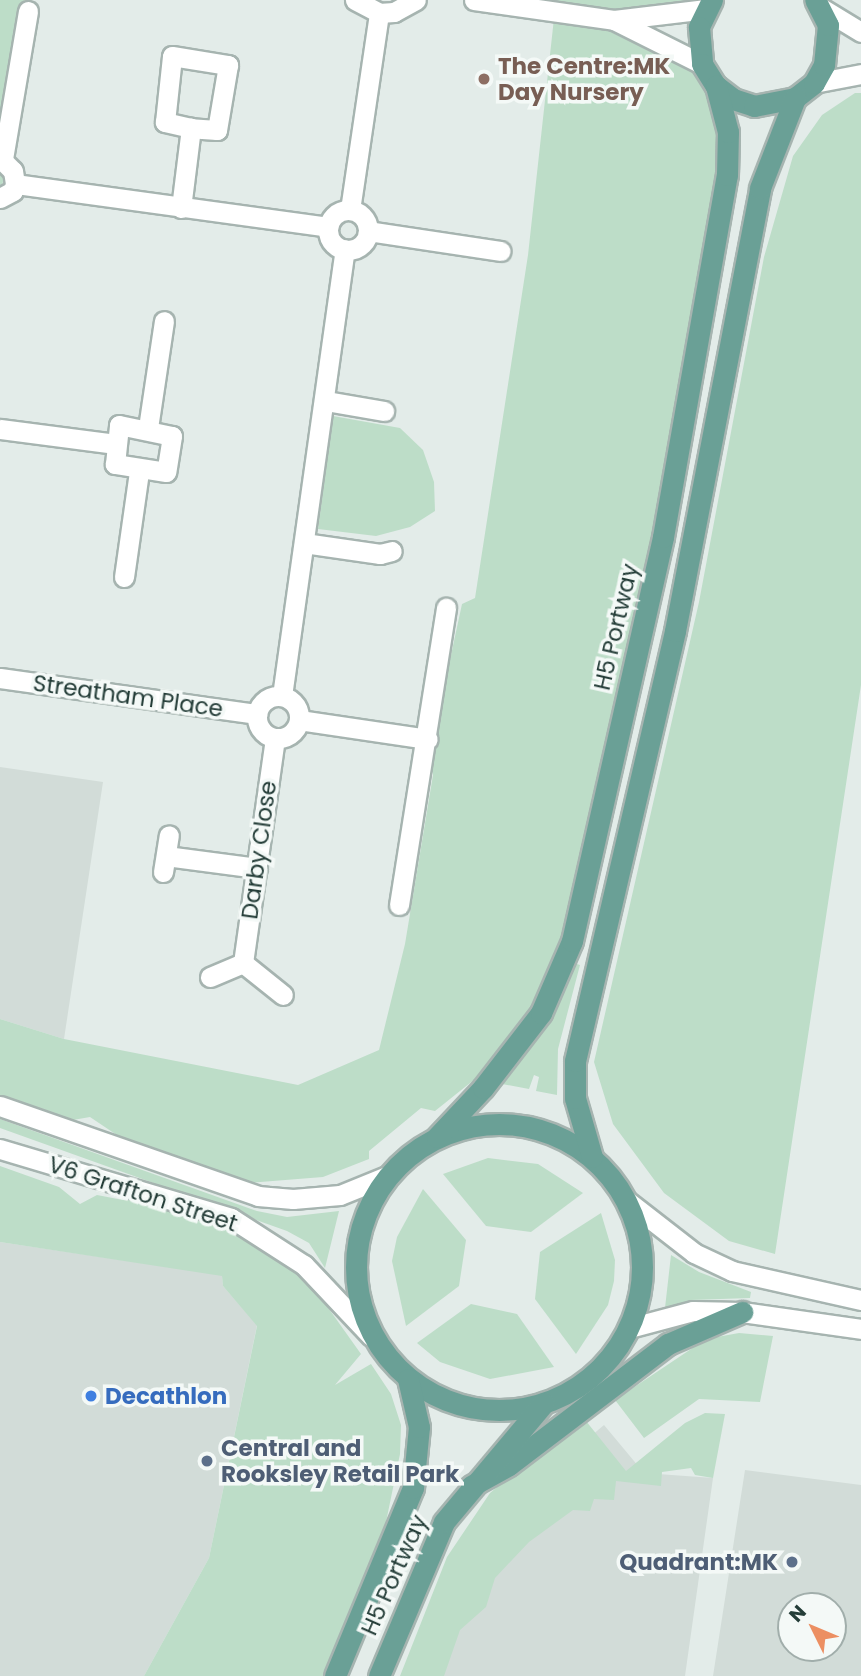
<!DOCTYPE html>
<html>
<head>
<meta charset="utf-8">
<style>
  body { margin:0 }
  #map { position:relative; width:861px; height:1676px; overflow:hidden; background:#e3ece9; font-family:Poppins,sans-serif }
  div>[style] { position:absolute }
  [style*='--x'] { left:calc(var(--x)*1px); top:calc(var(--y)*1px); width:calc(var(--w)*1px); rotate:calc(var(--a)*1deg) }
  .built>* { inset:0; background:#d2dcd8 }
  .green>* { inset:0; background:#bdddc8 }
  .roads { filter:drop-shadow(2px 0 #a6b4b0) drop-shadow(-2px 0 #a6b4b0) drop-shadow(0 2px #a6b4b0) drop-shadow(0 -2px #a6b4b0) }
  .minor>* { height:19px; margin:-9.5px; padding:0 9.5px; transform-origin:9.5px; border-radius:9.5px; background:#fff }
  .minor>.ring { margin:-9.5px; padding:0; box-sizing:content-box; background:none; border:19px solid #fff; border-radius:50% }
  .major>* { height:21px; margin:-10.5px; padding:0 10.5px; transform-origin:10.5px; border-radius:10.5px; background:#6aa096 }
  .major>.ring { margin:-10.5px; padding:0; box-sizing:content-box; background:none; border:21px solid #6aa096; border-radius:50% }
  .dots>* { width:19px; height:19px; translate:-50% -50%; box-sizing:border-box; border:4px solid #f4f9f7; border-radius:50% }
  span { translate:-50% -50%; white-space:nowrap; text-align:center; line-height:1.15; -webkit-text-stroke:7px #f4f9f7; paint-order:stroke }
  .education-label { font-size:23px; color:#785e54; font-weight:700 }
  .left { translate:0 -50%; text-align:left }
  .street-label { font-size:23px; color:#243d38 }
  .shop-label { font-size:23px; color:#366cbe; font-weight:700 }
  .service-label { font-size:23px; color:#4e5e75; font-weight:700 }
  .right { translate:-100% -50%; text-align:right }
  .north { position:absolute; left:777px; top:1592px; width:70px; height:70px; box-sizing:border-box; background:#f4f9f7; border:2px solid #a1aeab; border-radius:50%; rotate:313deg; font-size:19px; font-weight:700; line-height:28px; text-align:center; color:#243d38 }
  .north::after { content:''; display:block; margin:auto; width:24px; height:32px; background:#ec8f62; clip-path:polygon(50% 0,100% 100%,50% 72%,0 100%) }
</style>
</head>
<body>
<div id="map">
  <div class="built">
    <div style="clip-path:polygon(0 767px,103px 782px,64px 1039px,0 1019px)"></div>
    <div style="clip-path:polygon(0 1242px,222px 1275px,223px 1286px,257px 1325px,209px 1558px,144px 1676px,0 1676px)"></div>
    <div style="clip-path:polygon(604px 1425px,644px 1473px,713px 1478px,685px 1676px,424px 1676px,513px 1502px)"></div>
    <div style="clip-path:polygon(evenodd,745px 1470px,861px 1485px,861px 1676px,713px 1676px,745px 1470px,791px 1606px,833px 1606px,833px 1648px,791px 1648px,791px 1606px)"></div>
  </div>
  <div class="green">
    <div style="clip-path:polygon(0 0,28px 0,0 203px)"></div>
    <div style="clip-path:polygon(556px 0,712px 0,616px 20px,702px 64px,728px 132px,612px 766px,561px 942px,547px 975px,530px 1009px,475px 1079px,435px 1111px,421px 1108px,369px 1151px,369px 1159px,323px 1177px,224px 1185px,154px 1160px,90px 1117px,50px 1124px,0 1106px,0 1019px,64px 1039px,298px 1085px,379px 1050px,405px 944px,433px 775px,429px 757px,462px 604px,475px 598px,528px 255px)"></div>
    <div style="clip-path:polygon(855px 93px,861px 93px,861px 685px,775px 1254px,729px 1241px,664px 1193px,613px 1124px,594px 1062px,699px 602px,764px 257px,793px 156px,822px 115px)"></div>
    <div style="clip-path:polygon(333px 416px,400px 428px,423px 450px,434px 482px,435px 511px,410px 527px,376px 536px,318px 529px)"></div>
    <div style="clip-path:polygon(574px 963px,580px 965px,558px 1049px,557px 1095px,536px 1091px,539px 1077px,534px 1075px,529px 1089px,502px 1084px,541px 1032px)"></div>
    <div style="clip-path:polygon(0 1119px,257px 1211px,287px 1217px,339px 1211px,325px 1268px,309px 1243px,287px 1231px,0 1128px)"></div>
    <div style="clip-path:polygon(488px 1158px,538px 1164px,583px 1193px,531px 1232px,486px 1226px,443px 1174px)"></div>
    <div style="clip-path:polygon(0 1166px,59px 1187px,80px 1204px,97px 1195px,123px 1200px,159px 1197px,231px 1218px,319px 1282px,324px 1302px,361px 1354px,335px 1385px,371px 1364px,391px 1394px,401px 1425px,400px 1454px,372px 1590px,335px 1676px,144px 1676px,209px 1558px,257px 1326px,223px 1286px,222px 1276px,0 1242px)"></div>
    <div style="clip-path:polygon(423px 1189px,466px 1240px,459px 1286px,406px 1326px,392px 1261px,397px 1237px)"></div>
    <div style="clip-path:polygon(601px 1213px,615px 1260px,614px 1281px,608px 1305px,576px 1354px,535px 1299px,540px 1252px)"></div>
    <div style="clip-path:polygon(671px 1255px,699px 1272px,751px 1292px,750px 1298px,691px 1300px,665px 1308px)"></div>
    <div style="clip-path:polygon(471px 1304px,517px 1314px,554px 1367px,490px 1379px,440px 1362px,417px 1343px)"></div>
    <div style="clip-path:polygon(739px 1333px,773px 1336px,760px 1402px,699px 1399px,644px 1438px,615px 1400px,706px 1339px)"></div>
    <div style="clip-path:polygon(705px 1413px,725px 1414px,713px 1478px,695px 1475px,691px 1468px,662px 1472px,661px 1486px,616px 1481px,614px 1500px,594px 1499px,590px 1511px,573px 1510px,529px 1542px,495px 1578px,486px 1607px,460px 1630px,444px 1676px,400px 1676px,447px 1557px,490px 1493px,582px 1416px,626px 1471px,685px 1423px)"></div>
  </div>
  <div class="roads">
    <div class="minor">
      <div style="--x:355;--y:0;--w:27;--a:28"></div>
      <div style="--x:379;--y:13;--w:15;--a:-4"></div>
      <div style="--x:394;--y:12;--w:25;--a:-29"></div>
      <div style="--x:474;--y:0;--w:141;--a:8.1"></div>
      <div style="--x:614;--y:20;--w:93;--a:-6.8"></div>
      <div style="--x:820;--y:7;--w:48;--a:31.4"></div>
      <div style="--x:616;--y:21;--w:96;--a:26.6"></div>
      <div style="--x:814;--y:83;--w:48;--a:-10.8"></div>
      <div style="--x:0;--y:158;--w:18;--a:45"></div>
      <div style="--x:13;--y:171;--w:13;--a:81"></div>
      <div style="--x:15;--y:184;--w:7;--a:106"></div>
      <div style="--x:13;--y:191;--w:15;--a:152"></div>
      <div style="--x:3;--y:159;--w:150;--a:-80.4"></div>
      <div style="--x:15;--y:184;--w:316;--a:7.8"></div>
      <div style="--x:181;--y:208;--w:81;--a:-82.9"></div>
      <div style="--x:191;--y:128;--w:27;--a:-167"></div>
      <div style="--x:165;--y:122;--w:66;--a:-83.9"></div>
      <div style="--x:172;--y:56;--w:57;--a:9.1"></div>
      <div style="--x:228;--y:65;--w:66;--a:99.6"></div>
      <div style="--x:217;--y:130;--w:26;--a:-176"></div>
      <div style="--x:350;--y:210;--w:199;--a:-81.6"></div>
      <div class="ring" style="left:328px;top:210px;width:21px;height:21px"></div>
      <div style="--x:368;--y:231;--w:134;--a:8.6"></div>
      <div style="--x:326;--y:401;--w:59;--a:9.8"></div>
      <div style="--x:119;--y:425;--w:54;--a:11.7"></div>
      <div style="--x:172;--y:436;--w:36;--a:99"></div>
      <div style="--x:166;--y:472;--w:52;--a:-171.1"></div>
      <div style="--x:115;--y:464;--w:39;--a:-84"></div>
      <div style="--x:148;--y:428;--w:108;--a:-81.5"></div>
      <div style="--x:0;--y:429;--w:117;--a:7.4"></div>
      <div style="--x:304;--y:543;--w:77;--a:8.2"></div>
      <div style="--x:380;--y:554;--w:12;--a:-14"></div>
      <div style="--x:124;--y:577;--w:107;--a:-81.9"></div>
      <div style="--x:0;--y:678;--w:260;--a:8"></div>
      <div class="ring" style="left:257px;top:696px;width:23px;height:23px"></div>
      <div style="--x:282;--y:696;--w:451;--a:-82"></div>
      <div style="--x:299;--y:720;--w:130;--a:8.4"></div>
      <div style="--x:166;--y:856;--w:92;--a:7.5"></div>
      <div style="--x:163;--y:872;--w:37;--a:-81"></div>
      <div style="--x:399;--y:905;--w:301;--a:-81"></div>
      <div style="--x:243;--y:963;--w:227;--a:-81.9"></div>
      <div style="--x:210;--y:977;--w:36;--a:-23"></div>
      <div style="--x:243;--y:963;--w:51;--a:38.7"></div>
      <div style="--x:0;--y:1106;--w:273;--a:19.2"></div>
      <div style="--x:258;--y:1196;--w:35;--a:5"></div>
      <div style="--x:293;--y:1199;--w:47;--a:-4.9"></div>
      <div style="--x:340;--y:1195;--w:51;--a:-22"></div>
      <div style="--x:0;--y:1149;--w:241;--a:16.6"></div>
      <div style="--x:231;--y:1218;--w:87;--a:32.8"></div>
      <div style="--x:304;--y:1265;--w:98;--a:46.7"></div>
      <div style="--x:626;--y:1200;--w:86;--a:37.9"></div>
      <div style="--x:694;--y:1253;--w:42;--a:25.3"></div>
      <div style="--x:732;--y:1271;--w:132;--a:12.7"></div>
      <div style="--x:629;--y:1328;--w:66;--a:-14.9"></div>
      <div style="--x:693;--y:1311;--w:49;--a:1.2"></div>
      <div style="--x:742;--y:1312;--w:120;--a:8.1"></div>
    </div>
    <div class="major">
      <div style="--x:712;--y:0;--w:30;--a:116"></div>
      <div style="--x:699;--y:27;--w:37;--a:85"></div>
      <div style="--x:702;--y:64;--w:26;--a:58"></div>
      <div style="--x:716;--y:86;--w:21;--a:37"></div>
      <div style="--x:733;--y:99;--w:22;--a:18"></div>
      <div style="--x:754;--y:106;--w:42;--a:-11"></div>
      <div style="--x:795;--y:98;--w:24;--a:-38"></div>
      <div style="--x:814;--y:83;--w:21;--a:-61"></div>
      <div style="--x:824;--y:65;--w:40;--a:-84.3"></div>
      <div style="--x:828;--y:25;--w:28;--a:-117"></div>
      <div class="ring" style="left:356px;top:1124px;width:265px;height:265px"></div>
      <div style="--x:437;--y:1137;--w:67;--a:-46.8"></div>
      <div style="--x:483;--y:1088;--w:95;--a:-52.3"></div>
      <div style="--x:541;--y:1013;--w:78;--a:-66.7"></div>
      <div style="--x:572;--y:941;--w:414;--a:-77.3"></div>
      <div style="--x:663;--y:537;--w:368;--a:-80"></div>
      <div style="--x:727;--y:175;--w:43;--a:-88.7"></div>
      <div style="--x:728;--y:132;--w:48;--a:-104.6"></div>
      <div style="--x:592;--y:1157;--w:61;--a:-106.1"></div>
      <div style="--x:575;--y:1098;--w:37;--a:-90"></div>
      <div style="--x:575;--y:1061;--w:441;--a:-76.9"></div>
      <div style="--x:675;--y:631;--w:451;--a:-79.1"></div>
      <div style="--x:760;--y:188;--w:97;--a:-68.7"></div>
      <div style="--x:471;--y:1486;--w:43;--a:-28.9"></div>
      <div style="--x:509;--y:1465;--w:200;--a:-37.3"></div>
      <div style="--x:668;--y:1344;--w:81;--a:-23.4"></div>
      <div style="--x:335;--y:1676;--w:204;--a:-67.5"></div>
      <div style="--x:413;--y:1488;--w:61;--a:-84.4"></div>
      <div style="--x:419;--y:1427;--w:49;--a:-102.9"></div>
      <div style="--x:379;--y:1676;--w:167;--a:-67.1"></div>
      <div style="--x:444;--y:1522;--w:155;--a:-50"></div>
    </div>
  </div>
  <div class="dots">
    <div style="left:484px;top:79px;background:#8d6e63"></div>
    <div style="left:91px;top:1396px;background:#3f7fe0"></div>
    <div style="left:207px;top:1461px;background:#5c6f8a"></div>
    <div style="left:792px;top:1562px;background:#5c6f8a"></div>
  </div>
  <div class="education-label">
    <span class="left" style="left:498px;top:79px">The Centre:MK<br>Day Nursery</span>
  </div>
  <div class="street-label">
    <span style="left:616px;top:627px;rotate:-77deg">H5 Portway</span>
    <span style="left:128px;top:696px;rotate:8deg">Streatham Place</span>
    <span style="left:259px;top:850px;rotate:-82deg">Darby Close</span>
    <span style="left:143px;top:1194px;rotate:18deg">V6 Grafton Street</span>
    <span style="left:394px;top:1575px;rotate:-66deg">H5 Portway</span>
  </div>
  <div class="shop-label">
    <span class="left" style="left:105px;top:1396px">Decathlon</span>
  </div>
  <div class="service-label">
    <span class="left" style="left:221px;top:1461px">Central and<br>Rooksley Retail Park</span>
    <span class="right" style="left:778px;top:1562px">Quadrant:MK</span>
  </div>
  <div class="north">N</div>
</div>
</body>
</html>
